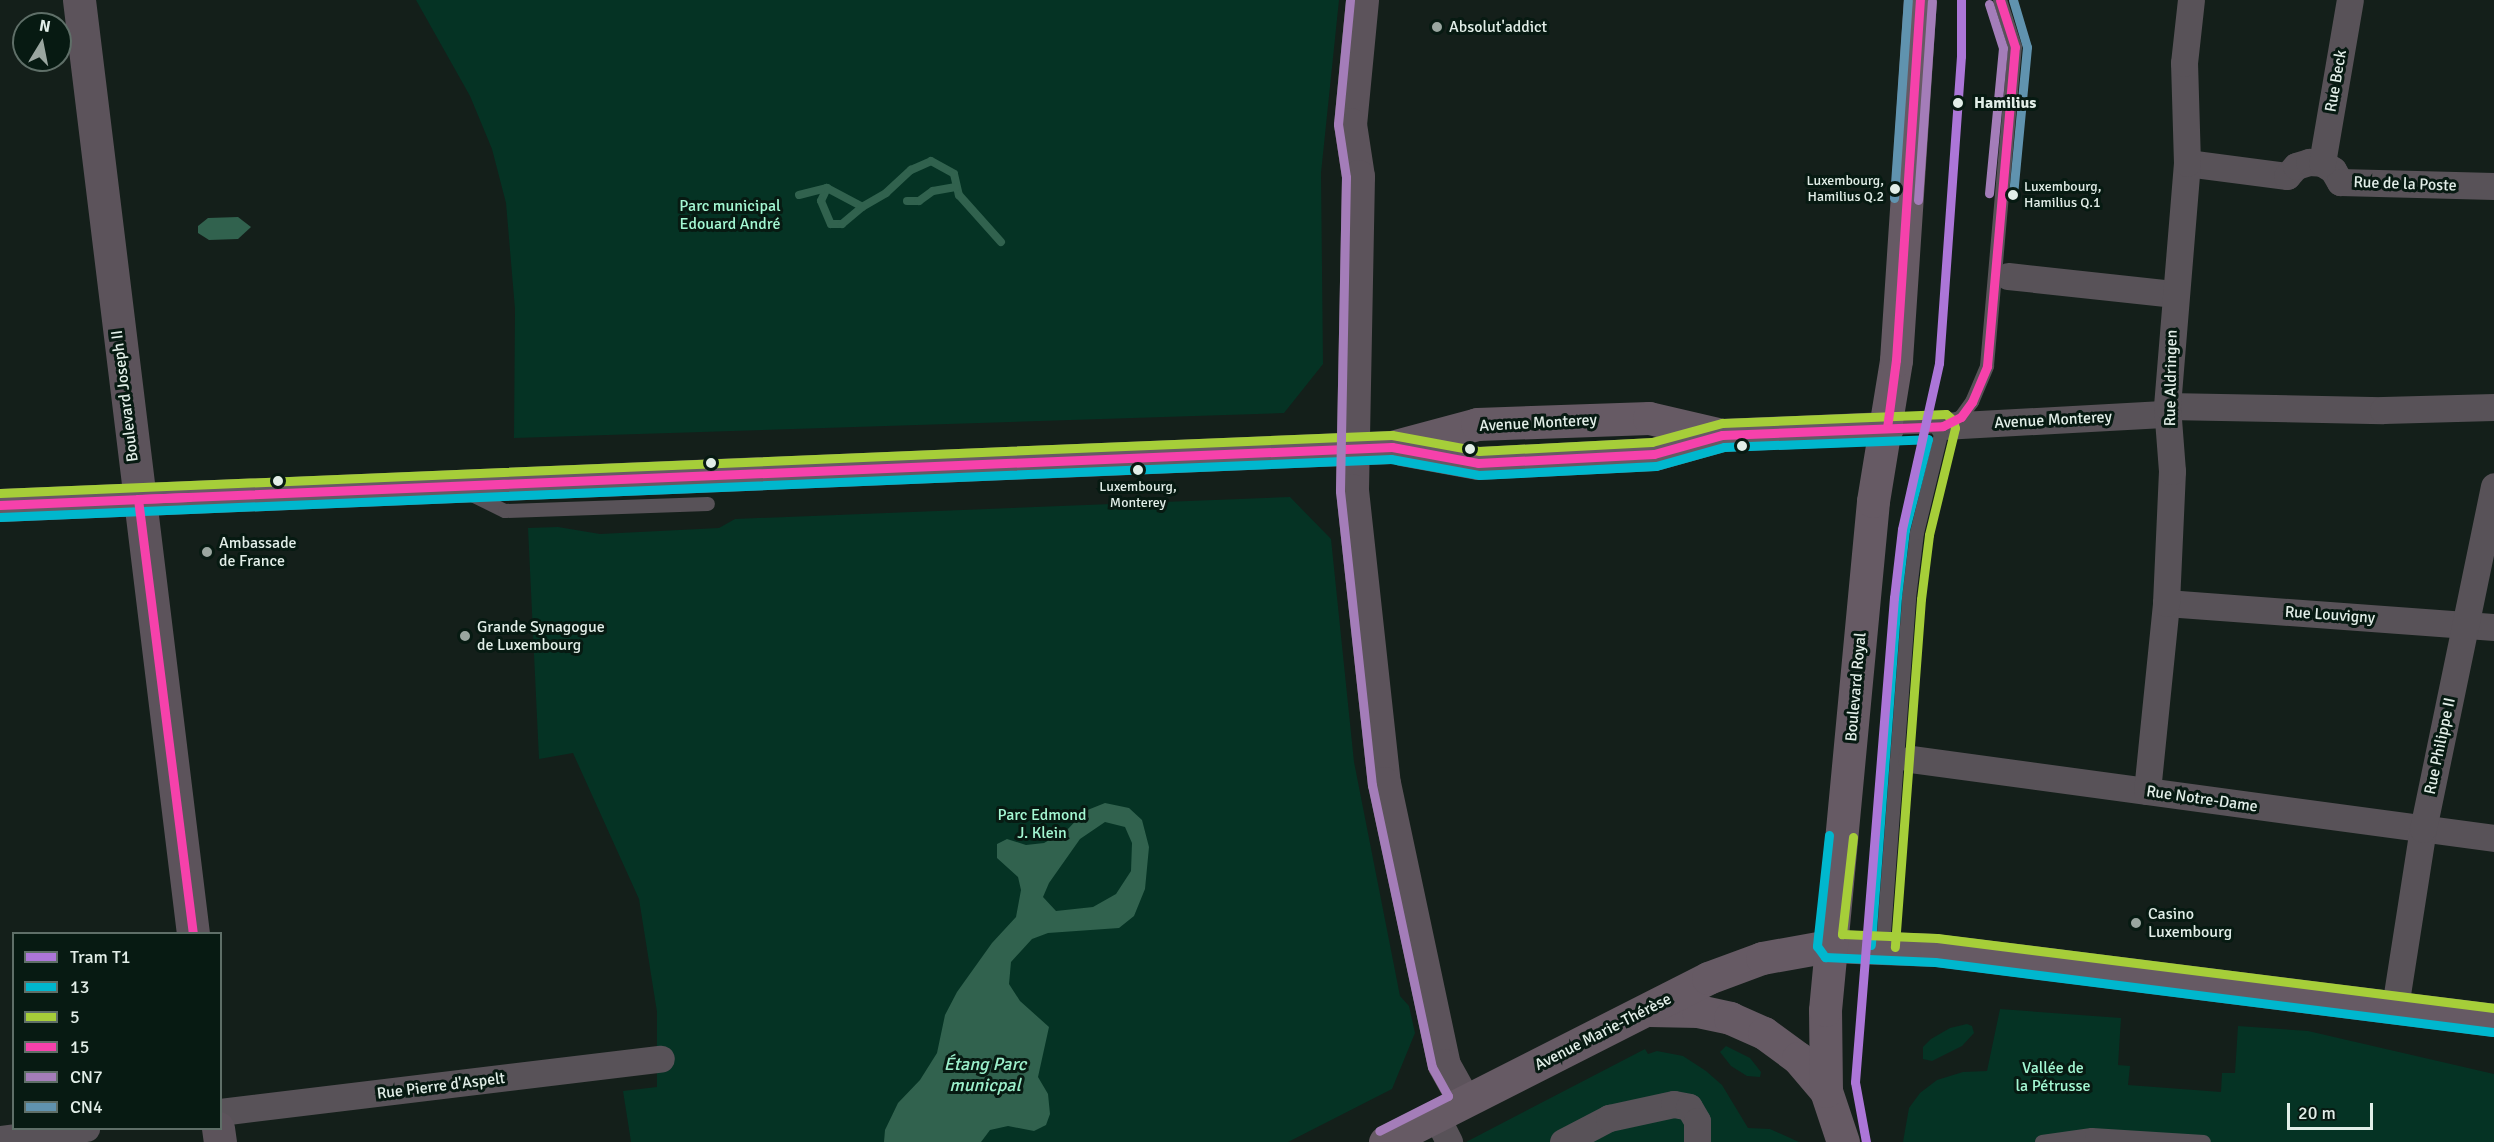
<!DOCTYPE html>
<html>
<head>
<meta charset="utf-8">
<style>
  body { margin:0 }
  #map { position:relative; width:2494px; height:1142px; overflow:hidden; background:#141f1a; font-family:Signika,sans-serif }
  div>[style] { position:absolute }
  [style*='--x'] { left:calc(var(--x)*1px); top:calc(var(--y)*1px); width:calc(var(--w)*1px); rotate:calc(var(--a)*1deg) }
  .green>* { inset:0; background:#053324 }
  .water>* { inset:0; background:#31624e }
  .stream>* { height:8px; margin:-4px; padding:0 4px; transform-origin:4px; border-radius:4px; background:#31624e }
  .lane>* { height:14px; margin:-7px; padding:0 7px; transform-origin:7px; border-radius:7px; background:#585258 }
  .street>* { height:27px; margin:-13.5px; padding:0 13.5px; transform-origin:13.5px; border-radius:13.5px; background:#585258 }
  .secondary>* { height:33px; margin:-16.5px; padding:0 16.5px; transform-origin:16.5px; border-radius:16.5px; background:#5c535b }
  .primary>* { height:33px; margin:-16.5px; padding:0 16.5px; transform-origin:16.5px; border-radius:16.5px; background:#665a64 }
  .bus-1>* { height:9px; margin:-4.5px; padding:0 4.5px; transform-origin:4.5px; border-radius:4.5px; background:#00b7ce }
  .bus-2>* { height:9px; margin:-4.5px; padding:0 4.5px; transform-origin:4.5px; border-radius:4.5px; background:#a6ce39 }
  .bus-3>* { height:9px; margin:-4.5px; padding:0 4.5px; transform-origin:4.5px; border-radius:4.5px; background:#f641ab }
  .bus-4>* { height:9px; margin:-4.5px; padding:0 4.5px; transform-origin:4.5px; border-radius:4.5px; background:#a47db9 }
  .bus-5>* { height:9px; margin:-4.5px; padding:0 4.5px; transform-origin:4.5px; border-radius:4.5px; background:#6093af }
  .tram-1>* { height:9px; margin:-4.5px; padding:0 4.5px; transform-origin:4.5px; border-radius:4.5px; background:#ac76d8 }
  .dots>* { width:16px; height:16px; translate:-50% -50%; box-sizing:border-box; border:3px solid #071a12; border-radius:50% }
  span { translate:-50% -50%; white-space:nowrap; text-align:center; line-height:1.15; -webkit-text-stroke:6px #071a12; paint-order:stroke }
  .bus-label { font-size:14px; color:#e2eee8 }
  .right { translate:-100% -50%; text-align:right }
  .left { translate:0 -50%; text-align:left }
  .poi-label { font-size:16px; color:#e2eee8 }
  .street-label { font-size:16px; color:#e2eee8 }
  .stop-label { font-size:16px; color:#e2eee8; font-weight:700 }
  .park-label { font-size:16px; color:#a4f8d3 }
  .water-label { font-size:18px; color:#9df1cc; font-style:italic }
  .legend { position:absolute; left:12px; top:932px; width:210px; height:198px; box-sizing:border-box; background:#071a12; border:2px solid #5f6f68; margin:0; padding:8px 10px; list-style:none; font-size:18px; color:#e2eee8 }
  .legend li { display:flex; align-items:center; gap:12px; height:30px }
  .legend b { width:30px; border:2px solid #5f6f68 }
  .north { position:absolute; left:12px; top:12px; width:60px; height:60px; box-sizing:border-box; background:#071a12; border:2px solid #5f6f68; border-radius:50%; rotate:10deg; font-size:16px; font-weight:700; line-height:24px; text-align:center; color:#e2eee8 }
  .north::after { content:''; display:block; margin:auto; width:21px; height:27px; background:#9aa6a0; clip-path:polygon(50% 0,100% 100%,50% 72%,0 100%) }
  .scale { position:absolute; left:2287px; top:1103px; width:86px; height:27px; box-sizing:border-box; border:3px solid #e2eee8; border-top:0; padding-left:8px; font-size:18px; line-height:21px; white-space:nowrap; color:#e2eee8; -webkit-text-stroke:4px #071a12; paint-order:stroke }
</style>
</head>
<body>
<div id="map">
  <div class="green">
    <div style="clip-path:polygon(416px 0,1339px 0,1321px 173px,1323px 364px,1284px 413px,514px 438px,515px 309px,506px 203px,492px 149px,470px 96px)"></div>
    <div style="clip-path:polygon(1290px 497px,1331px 539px,1354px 762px,1400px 996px,1409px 1006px,1415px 1033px,1392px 1089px,1288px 1142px,631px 1142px,623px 1091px,657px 1087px,657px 1012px,639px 899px,573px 753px,539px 759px,528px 528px,558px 527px,600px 534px,719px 528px,735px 519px)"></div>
    <div style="clip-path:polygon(2000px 1009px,2121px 1018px,2118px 1065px,2130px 1066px,2128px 1085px,2221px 1092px,2222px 1073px,2235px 1073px,2238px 1026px,2308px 1031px,2494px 1074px,2494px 1142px,1903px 1142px,1909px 1108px,1920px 1093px,1937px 1080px,1963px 1072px,1987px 1071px)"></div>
    <div style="clip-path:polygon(1967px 1024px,1972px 1026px,1974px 1033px,1962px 1046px,1932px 1061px,1923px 1059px,1923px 1047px,1931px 1039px,1950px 1028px)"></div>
    <div style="clip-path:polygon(1726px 1046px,1750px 1058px,1761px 1072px,1760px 1077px,1747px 1076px,1731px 1066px,1720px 1052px)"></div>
    <div style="clip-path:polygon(1645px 1049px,1648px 1054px,1657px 1051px,1683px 1056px,1706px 1071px,1722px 1085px,1748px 1128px,1770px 1129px,1799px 1142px,1466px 1142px)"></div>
  </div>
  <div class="water">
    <div style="clip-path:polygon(238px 217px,251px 227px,238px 239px,209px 240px,198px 233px,198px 226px,208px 218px)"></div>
    <div style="clip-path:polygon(evenodd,1105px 803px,1129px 808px,1142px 820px,1149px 847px,1145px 889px,1134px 916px,1119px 928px,1048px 933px,1032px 939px,1011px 962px,1009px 984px,1020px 1001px,1049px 1027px,1038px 1077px,1048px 1094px,1050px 1114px,1046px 1125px,1034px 1131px,1008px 1126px,990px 1130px,981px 1142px,884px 1142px,885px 1130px,898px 1103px,920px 1080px,937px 1053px,945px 1015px,957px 992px,992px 943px,1016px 917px,1021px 890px,1018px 877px,997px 858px,997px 844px,1007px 839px,1026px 845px,1044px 843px,1067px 830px,1085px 811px,1105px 803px,1105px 822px,1125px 827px,1132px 843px,1131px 871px,1116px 894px,1093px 907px,1056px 911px,1043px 897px,1049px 883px,1080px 839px,1105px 822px)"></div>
  </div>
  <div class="stream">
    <div style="--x:827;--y:188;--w:14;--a:115"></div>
    <div style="--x:821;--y:201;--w:25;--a:67"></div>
    <div style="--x:831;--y:224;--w:11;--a:0"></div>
    <div style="--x:842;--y:224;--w:26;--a:-40"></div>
    <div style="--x:799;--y:195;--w:29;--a:-14"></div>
    <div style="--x:827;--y:188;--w:40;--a:28"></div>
    <div style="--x:862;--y:207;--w:28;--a:-30"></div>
    <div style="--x:886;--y:193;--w:34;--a:-43"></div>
    <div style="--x:911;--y:170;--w:22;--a:-24"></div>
    <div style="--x:931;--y:161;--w:26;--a:29"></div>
    <div style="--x:954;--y:174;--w:22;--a:77"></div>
    <div style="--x:959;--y:195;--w:63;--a:48.2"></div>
    <div style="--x:907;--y:201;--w:12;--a:0"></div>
    <div style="--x:919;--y:201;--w:17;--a:-36"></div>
    <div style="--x:933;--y:191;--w:23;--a:-10"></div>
  </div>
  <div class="lane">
    <div style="--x:1887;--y:428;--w:56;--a:-2"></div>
    <div style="--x:1943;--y:426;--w:20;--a:-27"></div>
    <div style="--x:1961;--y:417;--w:19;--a:-54"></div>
    <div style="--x:1972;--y:402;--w:39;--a:-67"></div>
    <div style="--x:1987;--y:366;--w:320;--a:-85"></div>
    <div style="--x:2015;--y:47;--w:49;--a:-107.7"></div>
    <div style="--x:470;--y:494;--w:39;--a:26"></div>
    <div style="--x:505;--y:511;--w:203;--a:-2"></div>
    <div style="--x:1883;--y:946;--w:349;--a:-85.7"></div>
    <div style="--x:1909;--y:598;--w:65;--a:-83"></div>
    <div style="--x:1917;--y:533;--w:110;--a:-76.3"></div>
    <div style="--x:2042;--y:1142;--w:50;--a:-8"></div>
    <div style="--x:2092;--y:1135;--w:112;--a:3.6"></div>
  </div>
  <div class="street">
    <div style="--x:2187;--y:163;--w:101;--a:7.4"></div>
    <div style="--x:2287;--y:176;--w:13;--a:-48"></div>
    <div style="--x:2296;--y:166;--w:14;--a:-17"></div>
    <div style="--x:2309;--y:162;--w:13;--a:4"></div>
    <div style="--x:2322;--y:163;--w:13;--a:32"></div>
    <div style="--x:2333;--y:170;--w:14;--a:60"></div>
    <div style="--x:2340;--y:182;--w:154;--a:1.5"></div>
    <div style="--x:2322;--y:163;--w:165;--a:-80.3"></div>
    <div style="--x:2008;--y:276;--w:168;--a:6.2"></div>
    <div style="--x:2167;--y:406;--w:216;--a:1.1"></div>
    <div style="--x:2383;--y:410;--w:111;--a:-1.5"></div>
    <div style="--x:1943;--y:426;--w:225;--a:-3.1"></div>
    <div style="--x:2166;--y:603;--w:329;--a:4.2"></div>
    <div style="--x:1911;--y:759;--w:588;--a:7.72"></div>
    <div style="--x:2147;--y:791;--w:189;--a:-84.2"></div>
    <div style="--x:2166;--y:603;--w:132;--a:-87.4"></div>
    <div style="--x:2172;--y:471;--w:65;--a:-94.4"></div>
    <div style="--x:2167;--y:406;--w:244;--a:-85.3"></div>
    <div style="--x:2187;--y:163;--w:100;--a:-91.7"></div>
    <div style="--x:2184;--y:63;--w:63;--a:-83.7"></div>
    <div style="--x:2395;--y:1007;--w:180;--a:-81.1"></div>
    <div style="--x:2423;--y:829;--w:350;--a:-78.3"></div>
    <div style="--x:220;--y:1112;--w:444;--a:-6.9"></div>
    <div style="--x:1436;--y:1116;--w:29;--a:63"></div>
    <div style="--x:0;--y:1139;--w:87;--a:-7.3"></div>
    <div style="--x:1563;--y:1142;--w:52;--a:-27.6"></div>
    <div style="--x:1609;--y:1118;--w:66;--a:-12.2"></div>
    <div style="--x:1674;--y:1104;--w:15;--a:11"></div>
    <div style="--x:1689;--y:1107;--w:16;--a:60"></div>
    <div style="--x:1697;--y:1121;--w:21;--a:90"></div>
  </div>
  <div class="secondary">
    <div style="--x:79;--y:0;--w:941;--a:83.04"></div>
    <div style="--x:1362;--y:0;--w:125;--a:95.5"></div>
    <div style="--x:1350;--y:124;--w:53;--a:81.3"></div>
    <div style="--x:1358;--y:176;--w:314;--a:91.1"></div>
    <div style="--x:1352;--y:490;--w:295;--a:83.8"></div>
    <div style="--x:1384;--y:783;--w:288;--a:78"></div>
    <div style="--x:1444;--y:1065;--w:41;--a:60.9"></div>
    <div style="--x:218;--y:1128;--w:14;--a:82"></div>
  </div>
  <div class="primary">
    <div style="--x:1401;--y:449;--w:78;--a:10.3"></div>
    <div style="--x:1478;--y:463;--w:176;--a:-2.9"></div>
    <div style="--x:1654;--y:454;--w:71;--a:-15.6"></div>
    <div style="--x:1722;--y:435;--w:165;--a:-2.4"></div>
    <div style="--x:0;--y:505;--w:1393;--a:-2.39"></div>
    <div style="--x:1392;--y:447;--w:88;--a:-15.1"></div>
    <div style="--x:1477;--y:424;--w:172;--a:-2"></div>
    <div style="--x:1649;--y:418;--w:75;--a:13.1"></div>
    <div style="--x:1650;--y:1010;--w:48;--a:1.2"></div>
    <div style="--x:1698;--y:1011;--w:33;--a:12"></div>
    <div style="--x:1730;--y:1018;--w:37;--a:24"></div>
    <div style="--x:1764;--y:1033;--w:42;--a:36.3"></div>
    <div style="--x:1798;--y:1058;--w:43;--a:49.7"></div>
    <div style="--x:1385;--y:1142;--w:362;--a:-26.9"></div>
    <div style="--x:1708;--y:978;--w:58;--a:-20.3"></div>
    <div style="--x:1762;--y:958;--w:68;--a:-10.2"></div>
    <div style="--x:1829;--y:946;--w:107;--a:2.1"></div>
    <div style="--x:1936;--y:950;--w:562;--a:7.15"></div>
    <div style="--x:1843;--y:1142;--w:54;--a:-108.4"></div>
    <div style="--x:1826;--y:1091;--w:81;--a:-90.7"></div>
    <div style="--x:1825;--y:1010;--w:511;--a:-84.61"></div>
    <div style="--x:1873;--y:501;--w:143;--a:-80.7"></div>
    <div style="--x:1896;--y:360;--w:361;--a:-86.2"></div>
  </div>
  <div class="bus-1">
    <div style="--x:0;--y:517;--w:1392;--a:-2.39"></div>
    <div style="--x:1391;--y:459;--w:89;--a:10.3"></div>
    <div style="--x:1479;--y:475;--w:177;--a:-2.9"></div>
    <div style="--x:1656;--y:466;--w:71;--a:-15.6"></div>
    <div style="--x:1724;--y:447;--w:204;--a:-2.2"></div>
    <div style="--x:1928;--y:439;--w:94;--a:104.2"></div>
    <div style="--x:1905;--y:530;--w:67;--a:96.8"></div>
    <div style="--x:1897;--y:597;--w:349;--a:94.3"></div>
    <div style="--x:1829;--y:835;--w:112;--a:96.2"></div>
    <div style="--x:1817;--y:946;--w:14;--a:54"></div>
    <div style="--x:1825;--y:957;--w:110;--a:2.6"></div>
    <div style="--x:1935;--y:962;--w:562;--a:7.15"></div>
  </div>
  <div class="bus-2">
    <div style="--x:0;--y:493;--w:1393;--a:-2.39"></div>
    <div style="--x:1392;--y:435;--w:88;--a:10.4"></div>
    <div style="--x:1479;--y:451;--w:173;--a:-3"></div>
    <div style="--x:1652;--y:442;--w:73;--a:-15.2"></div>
    <div style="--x:1722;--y:423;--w:224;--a:-2.3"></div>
    <div style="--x:1946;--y:414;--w:9;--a:41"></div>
    <div style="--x:1953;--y:420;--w:8;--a:76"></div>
    <div style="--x:1955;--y:428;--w:110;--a:103.7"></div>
    <div style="--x:1929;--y:535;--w:64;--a:97.1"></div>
    <div style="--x:1921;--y:599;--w:349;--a:94.3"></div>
    <div style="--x:1853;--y:837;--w:98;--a:96.5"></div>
    <div style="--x:1842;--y:934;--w:95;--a:2.4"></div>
    <div style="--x:1937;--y:938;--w:561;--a:7.16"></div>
  </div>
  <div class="bus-3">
    <div style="--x:1887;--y:428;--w:69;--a:-82.5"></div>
    <div style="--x:1896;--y:360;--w:361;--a:-86.2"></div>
    <div style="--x:138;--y:499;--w:1255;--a:-2.37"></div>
    <div style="--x:1392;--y:447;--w:87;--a:10.5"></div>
    <div style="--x:1478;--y:463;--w:176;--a:-2.9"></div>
    <div style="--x:1654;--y:454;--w:71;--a:-15.6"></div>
    <div style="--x:1722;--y:435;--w:221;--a:-2.3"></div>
    <div style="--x:1943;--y:426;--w:20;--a:-27"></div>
    <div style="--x:1961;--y:417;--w:19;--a:-54"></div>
    <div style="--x:1972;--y:402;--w:39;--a:-67"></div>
    <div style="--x:1987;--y:366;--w:320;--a:-85"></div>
    <div style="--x:2015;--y:47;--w:49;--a:-107.7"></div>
    <div style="--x:138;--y:499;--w:438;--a:82.8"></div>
    <div style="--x:0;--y:505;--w:189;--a:-2.4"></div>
  </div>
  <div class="bus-4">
    <div style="--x:1350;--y:0;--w:125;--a:95.5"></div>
    <div style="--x:1338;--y:124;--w:54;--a:81.4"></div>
    <div style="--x:1346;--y:177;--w:314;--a:91.1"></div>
    <div style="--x:1340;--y:491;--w:296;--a:83.8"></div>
    <div style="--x:1372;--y:785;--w:288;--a:78"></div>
    <div style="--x:1432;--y:1067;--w:33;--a:61"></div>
    <div style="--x:1448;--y:1096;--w:77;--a:153.1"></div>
    <div style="--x:1989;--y:4;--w:46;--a:72.3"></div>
    <div style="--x:2003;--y:48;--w:146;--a:95.5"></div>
    <div style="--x:1918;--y:200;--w:199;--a:-86"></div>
  </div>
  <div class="bus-5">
    <div style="--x:2013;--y:0;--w:49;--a:73.4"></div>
    <div style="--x:2027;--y:47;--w:149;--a:95.4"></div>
    <div style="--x:1894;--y:198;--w:198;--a:-86"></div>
  </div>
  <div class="tram-1">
    <div style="--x:1866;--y:1142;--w:61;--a:-100.4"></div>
    <div style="--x:1855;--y:1082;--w:486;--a:-85.4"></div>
    <div style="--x:1894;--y:598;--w:69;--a:-83.4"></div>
    <div style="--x:1902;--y:529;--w:170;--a:-77.4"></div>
    <div style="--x:1939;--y:363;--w:308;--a:-85.9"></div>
    <div style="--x:1961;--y:56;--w:56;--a:-90"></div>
  </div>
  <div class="dots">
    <div style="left:1437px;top:27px;background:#9aa6a0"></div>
    <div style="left:1958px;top:103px;background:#e2eee8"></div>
    <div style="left:1895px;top:189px;background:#e2eee8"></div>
    <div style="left:2013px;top:195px;background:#e2eee8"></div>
    <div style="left:1742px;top:446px;background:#e2eee8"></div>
    <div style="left:1470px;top:449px;background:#e2eee8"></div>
    <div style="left:711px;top:463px;background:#e2eee8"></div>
    <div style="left:1138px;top:470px;background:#e2eee8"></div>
    <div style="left:278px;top:481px;background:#e2eee8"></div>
    <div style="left:207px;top:552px;background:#9aa6a0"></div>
    <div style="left:465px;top:636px;background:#9aa6a0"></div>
    <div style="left:2136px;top:923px;background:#9aa6a0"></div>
  </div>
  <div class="bus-label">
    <span class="right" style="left:1884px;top:189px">Luxembourg,<br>Hamilius Q.2</span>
    <span class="left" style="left:2024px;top:195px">Luxembourg,<br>Hamilius Q.1</span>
    <span style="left:1138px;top:495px">Luxembourg,<br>Monterey</span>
  </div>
  <div class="poi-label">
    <span class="left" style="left:1449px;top:27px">Absolut'addict</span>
    <span class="left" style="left:219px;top:552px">Ambassade<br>de France</span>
    <span class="left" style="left:477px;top:636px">Grande Synagogue<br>de Luxembourg</span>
    <span class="left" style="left:2148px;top:923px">Casino<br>Luxembourg</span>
  </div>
  <div class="street-label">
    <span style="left:2336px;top:81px;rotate:-80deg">Rue Beck</span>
    <span style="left:2405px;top:184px;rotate:2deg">Rue de la Poste</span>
    <span style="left:2171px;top:378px;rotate:-89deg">Rue Aldringen</span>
    <span style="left:125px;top:396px;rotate:-97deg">Boulevard Joseph II</span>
    <span style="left:2053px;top:420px;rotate:-3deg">Avenue Monterey</span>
    <span style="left:1538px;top:423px;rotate:-3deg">Avenue Monterey</span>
    <span style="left:2330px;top:615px;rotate:4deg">Rue Louvigny</span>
    <span style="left:1856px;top:687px;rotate:-85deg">Boulevard Royal</span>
    <span style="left:2440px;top:746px;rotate:-78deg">Rue Philippe II</span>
    <span style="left:2202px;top:799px;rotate:8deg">Rue Notre-Dame</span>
    <span style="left:1603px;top:1032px;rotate:-27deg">Avenue Marie-Thérèse</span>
    <span style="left:441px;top:1086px;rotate:-7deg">Rue Pierre d'Aspelt</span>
  </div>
  <div class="stop-label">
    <span class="left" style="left:1974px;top:103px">Hamilius</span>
  </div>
  <div class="park-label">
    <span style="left:730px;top:215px">Parc municipal<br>Edouard André</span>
    <span style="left:1042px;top:824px">Parc Edmond<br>J. Klein</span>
    <span style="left:2053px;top:1077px">Vallée de<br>la Pétrusse</span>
  </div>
  <div class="water-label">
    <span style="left:985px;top:1075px">Étang Parc<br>municpal</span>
  </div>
  <ul class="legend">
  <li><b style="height:8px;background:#ac76d8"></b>Tram T1</li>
  <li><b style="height:8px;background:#00b7ce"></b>13</li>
  <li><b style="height:8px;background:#a6ce39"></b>5</li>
  <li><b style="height:8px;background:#f641ab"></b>15</li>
  <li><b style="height:8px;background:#a47db9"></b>CN7</li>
  <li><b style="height:8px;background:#6093af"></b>CN4</li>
  </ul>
  <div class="north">N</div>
  <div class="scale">20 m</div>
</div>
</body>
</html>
